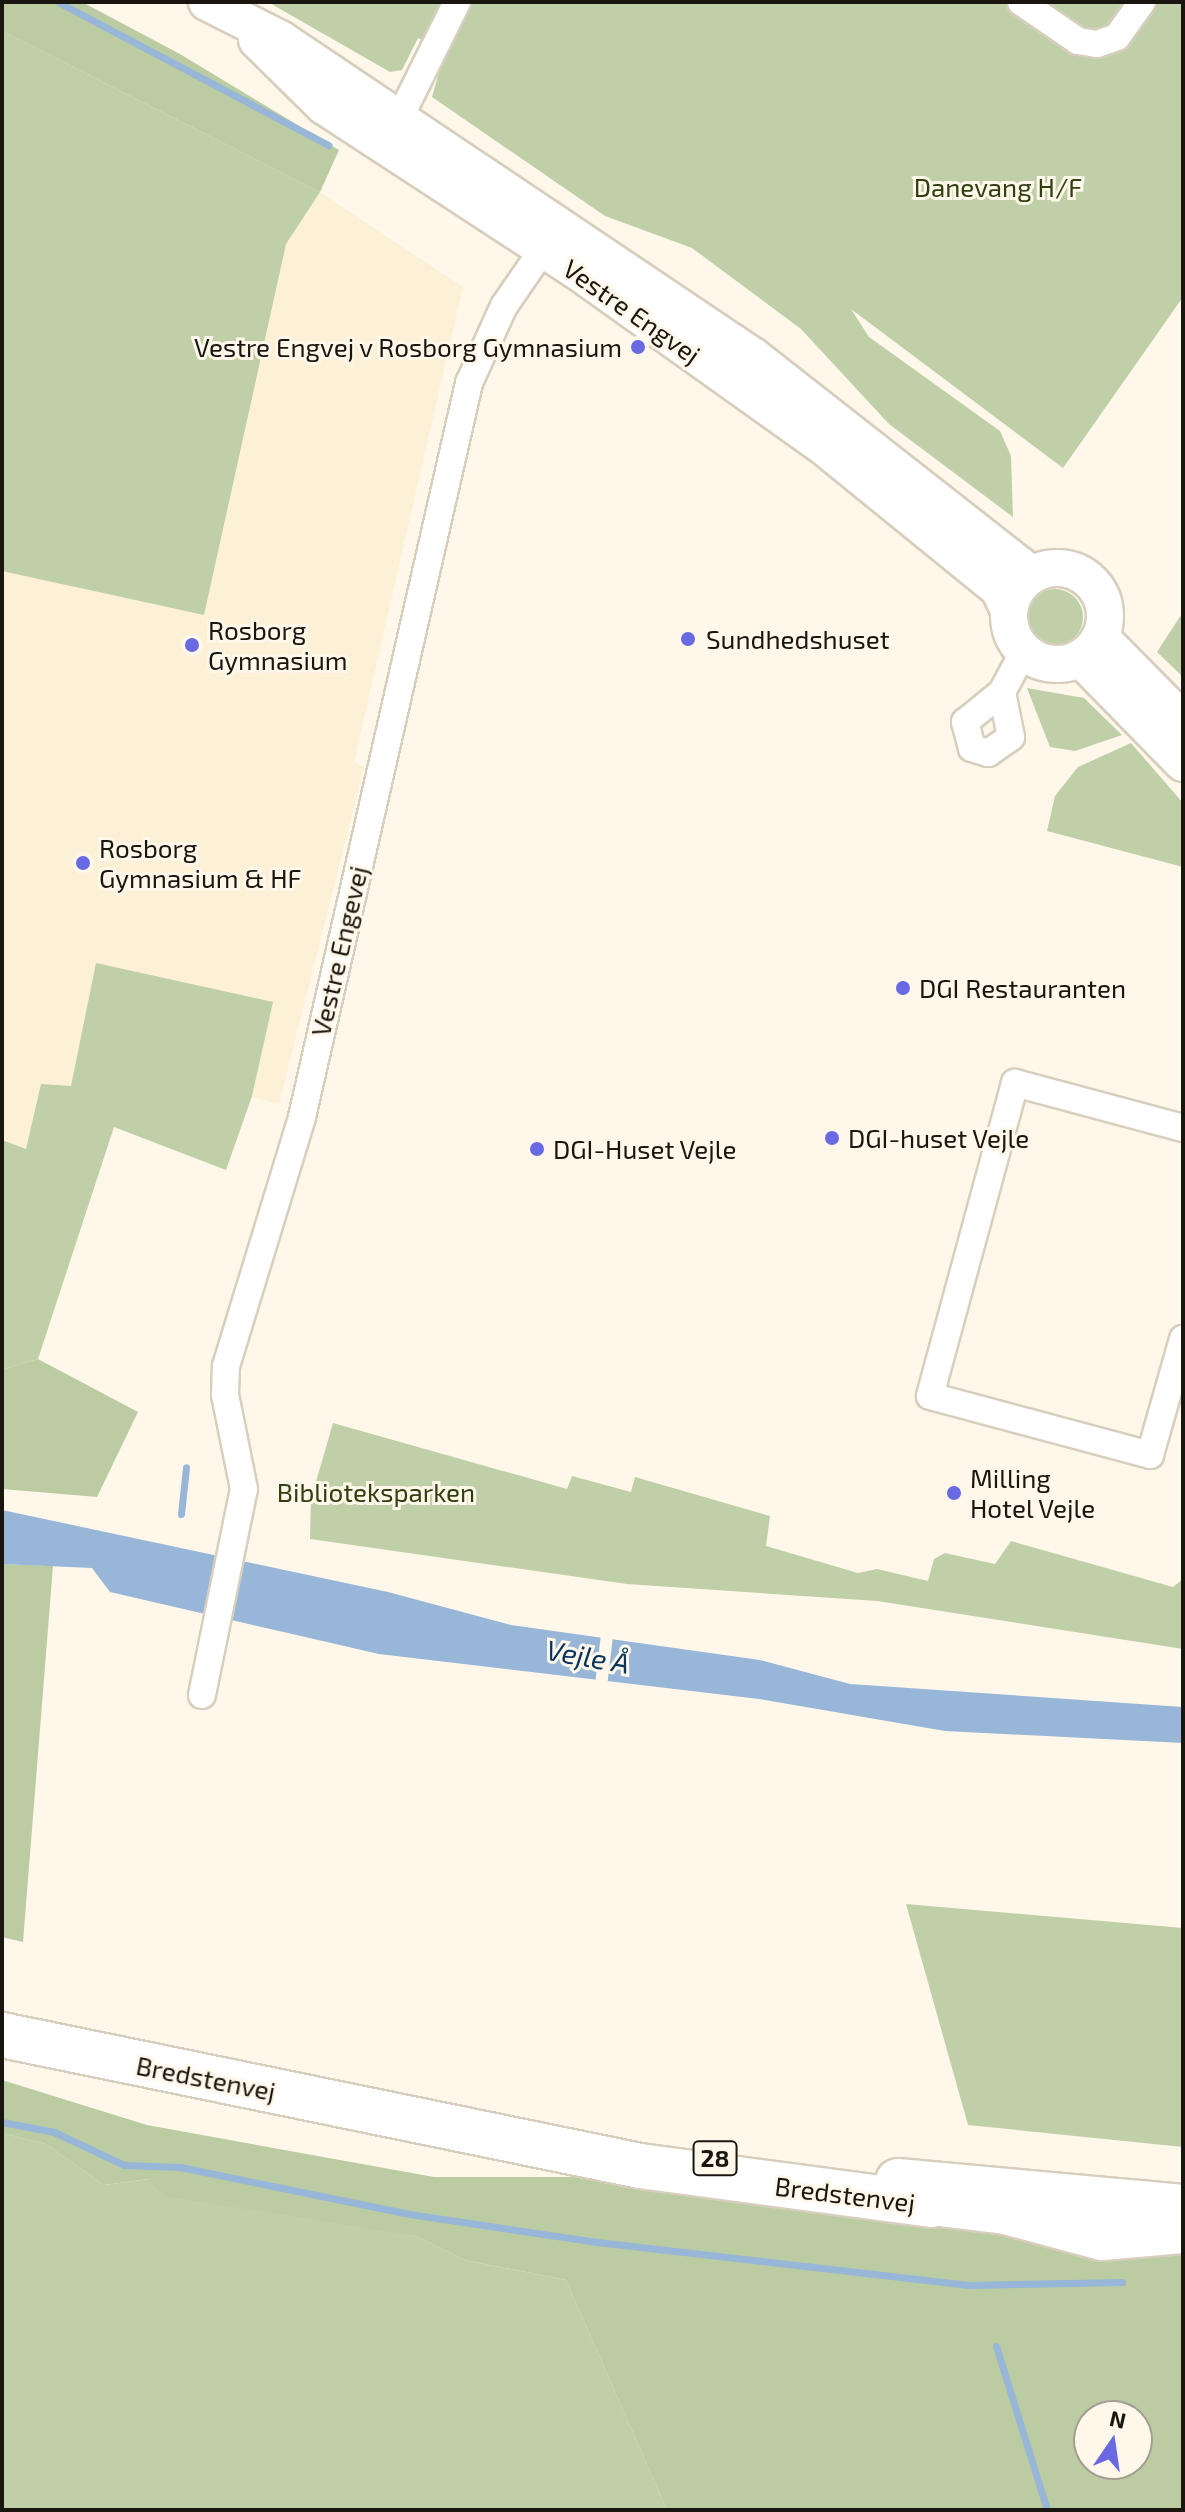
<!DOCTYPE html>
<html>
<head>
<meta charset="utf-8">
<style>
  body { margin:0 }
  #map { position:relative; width:1185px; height:2512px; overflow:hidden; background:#fff7e9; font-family:"Exo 2",sans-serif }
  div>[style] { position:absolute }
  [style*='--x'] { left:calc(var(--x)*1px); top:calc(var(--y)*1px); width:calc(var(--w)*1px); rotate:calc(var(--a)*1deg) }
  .built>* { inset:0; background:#fcf0d7 }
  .green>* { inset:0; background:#bfcfa7 }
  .round { border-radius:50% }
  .forest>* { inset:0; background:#bbcca2 }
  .water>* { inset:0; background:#97b6d8 }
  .pier>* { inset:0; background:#fff7e9 }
  .stream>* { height:7px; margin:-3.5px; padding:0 3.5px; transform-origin:3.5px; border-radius:3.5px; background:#97b6d8 }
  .roads { filter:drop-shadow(2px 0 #d7cebd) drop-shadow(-2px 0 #d7cebd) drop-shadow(0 2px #d7cebd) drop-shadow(0 -2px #d7cebd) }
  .street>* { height:26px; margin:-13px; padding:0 13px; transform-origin:13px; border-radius:13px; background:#fff }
  .secondary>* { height:36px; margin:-18px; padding:0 18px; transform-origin:18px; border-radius:18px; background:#fff }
  .secondary>.ring { margin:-18px; padding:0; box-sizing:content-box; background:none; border:36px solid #fff; border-radius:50% }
  .primary>* { height:40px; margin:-20px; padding:0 20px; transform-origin:20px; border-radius:20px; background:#fff }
  .highway>* { height:44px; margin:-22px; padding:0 22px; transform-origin:22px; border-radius:22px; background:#fff }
  .dots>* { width:22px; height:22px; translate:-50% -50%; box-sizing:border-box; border:4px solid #fff7e9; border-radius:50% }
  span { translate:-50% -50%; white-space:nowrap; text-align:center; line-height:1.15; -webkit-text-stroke:6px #fff7e9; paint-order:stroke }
  .shield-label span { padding:2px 6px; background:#fff7e9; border:2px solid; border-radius:6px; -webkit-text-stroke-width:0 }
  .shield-label { font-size:24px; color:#191610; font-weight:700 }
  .park-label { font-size:26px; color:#2f3f10 }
  .street-label { font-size:26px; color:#191610 }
  .poi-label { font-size:26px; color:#191610 }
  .right { translate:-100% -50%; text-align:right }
  .left { translate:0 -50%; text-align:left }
  .water-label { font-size:28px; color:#06345f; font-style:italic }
  .frame { position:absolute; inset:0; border:4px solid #191610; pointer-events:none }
  .north { position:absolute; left:1073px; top:2400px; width:80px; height:80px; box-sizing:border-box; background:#fff7e9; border:2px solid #a39d92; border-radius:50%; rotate:13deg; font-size:22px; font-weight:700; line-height:32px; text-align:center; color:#191610 }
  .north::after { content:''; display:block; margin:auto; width:28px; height:36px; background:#6869e3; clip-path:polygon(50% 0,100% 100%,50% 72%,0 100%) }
</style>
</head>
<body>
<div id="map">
  <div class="built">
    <div style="clip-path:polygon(2px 31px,320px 192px,463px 287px,354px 762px,364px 767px,279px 1104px,252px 1097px,226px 1170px,114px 1127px,38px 1359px,2px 1370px)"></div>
  </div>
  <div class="green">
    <div style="clip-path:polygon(268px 2px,1183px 2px,1183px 297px,1063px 468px,851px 309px,869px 337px,1000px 431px,1011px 456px,1013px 517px,889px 424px,801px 329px,692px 248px,605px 216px,432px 97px,445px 51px,418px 38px,402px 70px,390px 72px)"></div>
    <div style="clip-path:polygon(2px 31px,320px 192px,286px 244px,204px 615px,2px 571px)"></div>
    <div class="round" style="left:1027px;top:589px;width:56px;height:56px"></div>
    <div style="clip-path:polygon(1183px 612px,1183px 677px,1157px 652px)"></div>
    <div style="clip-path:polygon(1027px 688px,1084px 698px,1122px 735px,1075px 751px,1050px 747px)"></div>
    <div style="clip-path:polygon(1131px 743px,1183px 803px,1183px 867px,1047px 831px,1055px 796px,1078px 767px)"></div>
    <div style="clip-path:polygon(96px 963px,273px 1002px,252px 1096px,226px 1170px,114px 1127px,38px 1359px,2px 1370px,2px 1140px,26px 1149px,41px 1084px,71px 1086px)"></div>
    <div style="clip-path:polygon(333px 1423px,567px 1489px,572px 1476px,631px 1492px,635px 1477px,770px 1516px,766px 1546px,858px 1573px,877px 1569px,928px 1581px,934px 1559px,945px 1553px,995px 1564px,1011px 1541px,1173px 1587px,1183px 1579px,1183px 1649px,877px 1601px,627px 1584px,310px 1539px,311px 1499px)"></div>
    <div style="clip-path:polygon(906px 1904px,1183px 1928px,1183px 2147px,968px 2125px)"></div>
    <div style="clip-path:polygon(2px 2133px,46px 2144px,104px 2185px,149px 2179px,416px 2236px,465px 2260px,566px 2280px,667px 2510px,2px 2510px)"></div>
  </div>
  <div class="forest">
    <div style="clip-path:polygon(2px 2px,82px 2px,180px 54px,339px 150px,320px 192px,2px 31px)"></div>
    <div style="clip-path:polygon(38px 1359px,138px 1412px,97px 1497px,2px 1489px,2px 1370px)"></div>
    <div style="clip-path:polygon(2px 1564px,53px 1566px,23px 1942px,2px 1937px)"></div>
    <div style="clip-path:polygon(evenodd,2px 2080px,147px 2125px,434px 2177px,613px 2177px,1183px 2247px,1183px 2510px,667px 2510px,566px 2280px,465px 2260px,416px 2236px,164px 2196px,148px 2179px,104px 2185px,46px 2144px,2px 2133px,2px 2080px,1089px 2416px,1137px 2416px,1137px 2464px,1089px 2464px,1089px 2416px)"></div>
  </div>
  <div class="water">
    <div style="clip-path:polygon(2px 1510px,388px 1592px,511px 1625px,760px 1660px,850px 1684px,1183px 1707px,1183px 1743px,945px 1731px,759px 1699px,379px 1654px,110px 1592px,92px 1568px,2px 1564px)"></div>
  </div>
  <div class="pier">
    <div style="clip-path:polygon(601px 1634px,613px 1636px,607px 1687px,595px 1685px)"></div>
  </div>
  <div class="stream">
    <div style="--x:58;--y:2;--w:306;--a:27.9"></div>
    <div style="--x:181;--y:1514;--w:47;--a:-83.9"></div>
    <div style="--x:2;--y:2122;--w:53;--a:10.9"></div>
    <div style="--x:54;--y:2132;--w:77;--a:25.2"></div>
    <div style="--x:124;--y:2165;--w:56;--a:2"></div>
    <div style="--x:180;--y:2167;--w:234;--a:11.6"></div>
    <div style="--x:409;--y:2214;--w:190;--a:8.5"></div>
    <div style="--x:597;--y:2242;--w:374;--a:6.6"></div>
    <div style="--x:969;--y:2285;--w:153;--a:-1.1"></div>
    <div style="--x:996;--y:2346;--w:172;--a:72.7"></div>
  </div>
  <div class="roads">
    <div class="street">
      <div style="--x:1021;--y:2;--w:69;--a:34.4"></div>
      <div style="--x:1078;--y:41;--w:19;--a:9"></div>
      <div style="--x:1097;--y:44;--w:21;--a:-19"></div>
      <div style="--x:1117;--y:37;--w:43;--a:-54.5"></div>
      <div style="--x:400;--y:117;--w:128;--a:-63.6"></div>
      <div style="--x:1002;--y:692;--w:46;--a:78.7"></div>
      <div style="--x:1011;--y:737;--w:28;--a:145"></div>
      <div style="--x:988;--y:753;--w:17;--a:-163"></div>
      <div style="--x:972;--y:748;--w:27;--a:-105"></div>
      <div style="--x:965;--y:722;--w:48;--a:-39"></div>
      <div style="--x:1002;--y:692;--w:47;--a:-61.8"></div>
      <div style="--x:1183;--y:1128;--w:174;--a:-165"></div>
      <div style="--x:1015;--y:1083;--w:324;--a:105.2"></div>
      <div style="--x:930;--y:1396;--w:228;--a:15"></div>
      <div style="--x:1150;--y:1455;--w:121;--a:-74.1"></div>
      <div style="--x:202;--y:1695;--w:210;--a:-78.5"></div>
      <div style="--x:244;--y:1489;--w:96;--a:-101.4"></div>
      <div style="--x:225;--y:1395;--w:29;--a:-88"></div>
      <div style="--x:226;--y:1366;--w:260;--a:-73"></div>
      <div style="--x:302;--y:1117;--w:753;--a:-77.18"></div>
      <div style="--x:469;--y:383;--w:85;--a:-65.6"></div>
      <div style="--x:504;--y:306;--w:86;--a:-55.4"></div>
    </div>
    <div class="secondary">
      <div style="--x:207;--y:2;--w:82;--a:26.9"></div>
      <div style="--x:280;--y:39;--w:571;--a:33.86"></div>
      <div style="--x:754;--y:357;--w:353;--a:38.1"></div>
      <div style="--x:257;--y:40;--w:94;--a:44.6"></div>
      <div style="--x:324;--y:106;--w:301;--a:33.1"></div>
      <div style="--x:576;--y:270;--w:310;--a:35.5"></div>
      <div style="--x:828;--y:450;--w:220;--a:39.1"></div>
      <div style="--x:999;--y:589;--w:23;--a:65"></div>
      <div class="ring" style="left:1009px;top:568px;width:60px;height:60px"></div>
      <div style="--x:1100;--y:637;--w:118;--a:45.3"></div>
      <div style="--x:1080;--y:658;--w:147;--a:45.6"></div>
    </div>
    <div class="primary">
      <div style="--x:931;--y:2205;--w:75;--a:6.9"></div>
      <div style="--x:1005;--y:2214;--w:100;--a:15"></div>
      <div style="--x:1102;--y:2240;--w:81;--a:-4.9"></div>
    </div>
    <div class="highway">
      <div style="--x:2;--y:2035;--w:651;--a:11.6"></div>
      <div style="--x:640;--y:2166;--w:294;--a:7.6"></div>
      <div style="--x:898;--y:2181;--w:286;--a:5.2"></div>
    </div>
  </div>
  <div class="dots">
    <div style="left:638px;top:347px;background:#6869e3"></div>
    <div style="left:688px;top:639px;background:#6869e3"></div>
    <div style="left:192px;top:645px;background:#6869e3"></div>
    <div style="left:83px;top:863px;background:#6869e3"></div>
    <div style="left:903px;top:988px;background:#6869e3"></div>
    <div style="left:832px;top:1138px;background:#6869e3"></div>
    <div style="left:537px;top:1149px;background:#6869e3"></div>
    <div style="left:954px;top:1493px;background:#6869e3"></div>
  </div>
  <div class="shield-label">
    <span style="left:715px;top:2158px">28</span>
  </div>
  <div class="park-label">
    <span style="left:998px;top:187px">Danevang H/F</span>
    <span style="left:376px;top:1492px">Biblioteksparken</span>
  </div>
  <div class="street-label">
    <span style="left:632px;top:311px;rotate:35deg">Vestre Engvej</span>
    <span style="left:339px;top:951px;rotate:-77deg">Vestre Engevej</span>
    <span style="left:206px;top:2078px;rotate:11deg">Bredstenvej</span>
    <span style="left:845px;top:2194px;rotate:7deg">Bredstenvej</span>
  </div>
  <div class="poi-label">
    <span class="right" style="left:622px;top:347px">Vestre Engvej v Rosborg Gymnasium</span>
    <span class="left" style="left:208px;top:645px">Rosborg<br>Gymnasium</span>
    <span class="left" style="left:706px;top:639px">Sundhedshuset</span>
    <span class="left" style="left:99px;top:863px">Rosborg<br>Gymnasium &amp; HF</span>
    <span class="left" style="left:919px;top:988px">DGI Restauranten</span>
    <span class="left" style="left:848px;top:1138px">DGI-huset Vejle</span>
    <span class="left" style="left:553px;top:1149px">DGI-Huset Vejle</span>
    <span class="left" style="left:970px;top:1493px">Milling<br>Hotel Vejle</span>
  </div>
  <div class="water-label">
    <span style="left:588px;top:1656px;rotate:10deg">Vejle Å</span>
  </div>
  <div class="frame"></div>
  <div class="north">N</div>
</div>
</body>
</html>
